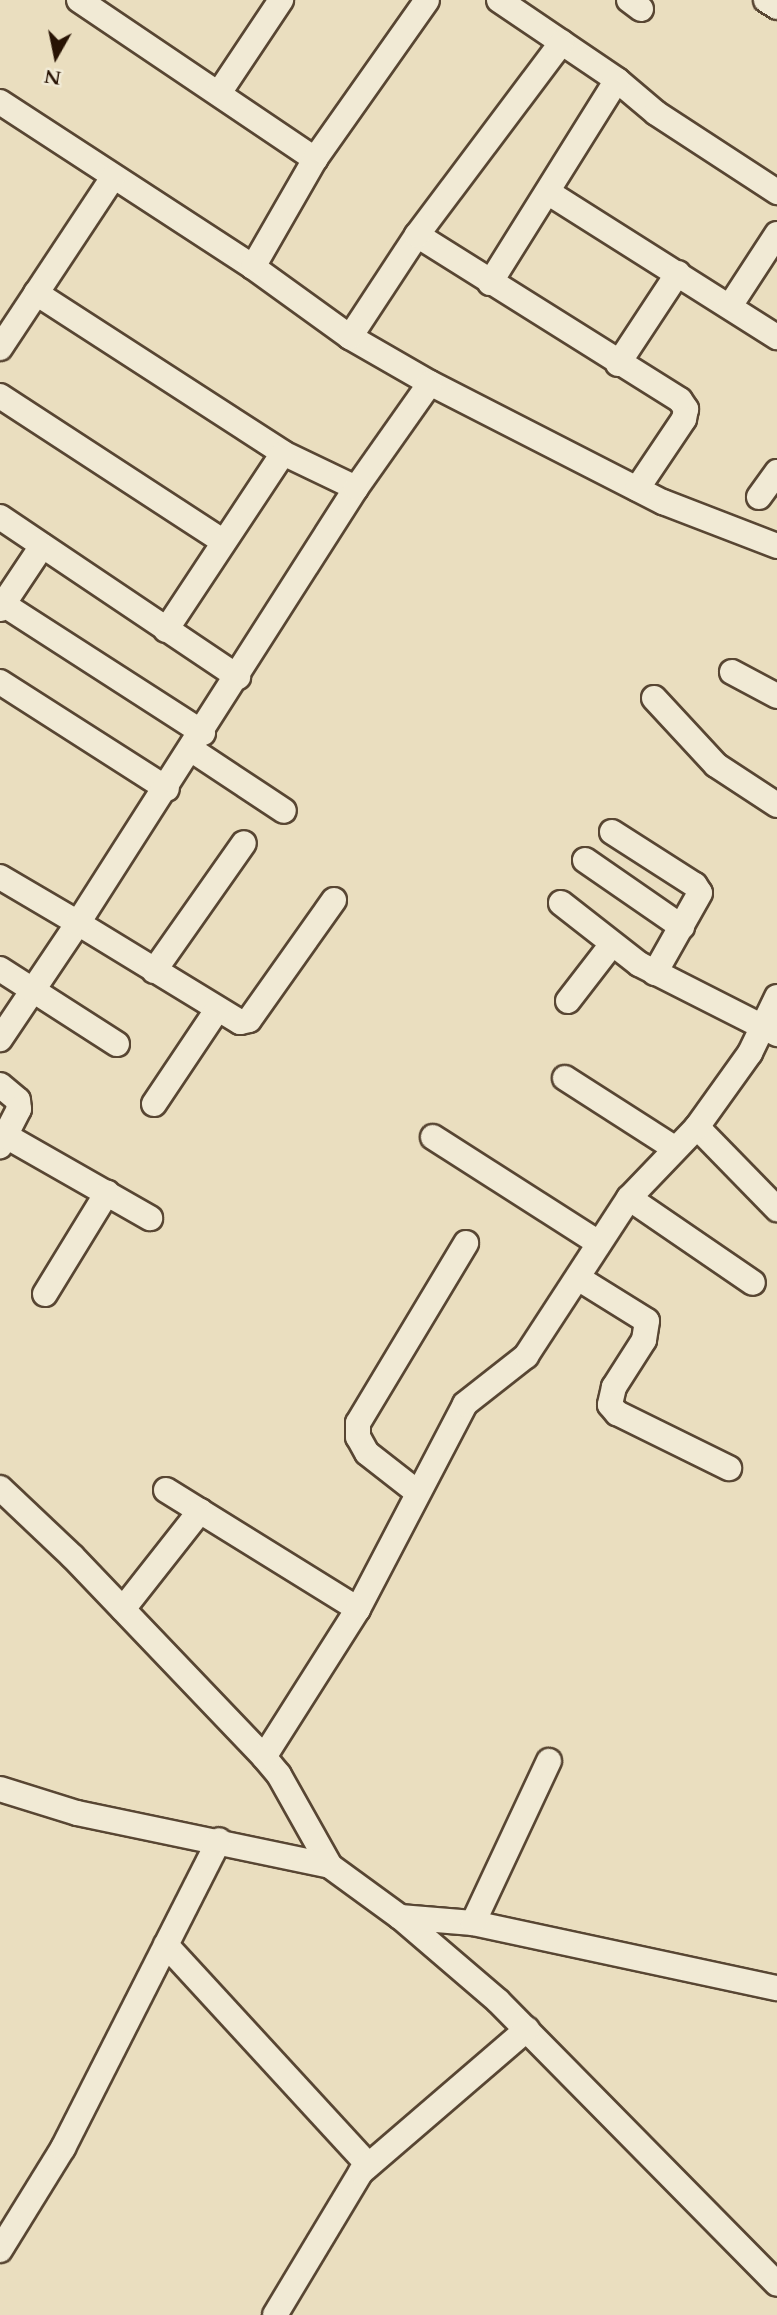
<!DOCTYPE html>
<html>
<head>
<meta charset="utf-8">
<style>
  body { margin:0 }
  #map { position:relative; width:777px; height:2315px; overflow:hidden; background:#eadebf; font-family:Cardo,serif }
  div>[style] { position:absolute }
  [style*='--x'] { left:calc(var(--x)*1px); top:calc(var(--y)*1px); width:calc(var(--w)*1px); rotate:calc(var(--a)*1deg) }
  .roads { filter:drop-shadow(2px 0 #584633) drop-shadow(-2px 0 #584633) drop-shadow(0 2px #584633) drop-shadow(0 -2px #584633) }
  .minor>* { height:24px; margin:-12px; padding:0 12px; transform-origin:12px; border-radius:12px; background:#f1ead5 }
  span { translate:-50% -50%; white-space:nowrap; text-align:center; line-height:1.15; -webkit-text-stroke:6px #f1ead5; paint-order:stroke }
  .north { position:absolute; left:21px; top:21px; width:70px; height:70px; -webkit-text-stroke:5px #f1ead5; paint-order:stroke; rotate:189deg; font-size:19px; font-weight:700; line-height:28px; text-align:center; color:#281304 }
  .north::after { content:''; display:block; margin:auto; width:24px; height:32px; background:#281304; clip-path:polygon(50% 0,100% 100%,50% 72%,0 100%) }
</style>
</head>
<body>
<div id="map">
  <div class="roads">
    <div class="minor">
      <div style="--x:79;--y:0;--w:285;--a:34"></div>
      <div style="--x:499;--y:0;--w:143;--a:34.1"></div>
      <div style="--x:617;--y:80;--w:51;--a:40.2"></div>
      <div style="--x:656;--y:113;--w:145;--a:33.1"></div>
      <div style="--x:629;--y:0;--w:15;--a:37"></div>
      <div style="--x:766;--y:0;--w:13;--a:32"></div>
      <div style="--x:219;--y:93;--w:112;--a:-56.3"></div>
      <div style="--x:0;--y:102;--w:302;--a:33.1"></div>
      <div style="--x:253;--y:267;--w:120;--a:35.8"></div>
      <div style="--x:350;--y:337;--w:92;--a:29.9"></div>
      <div style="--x:430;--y:383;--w:262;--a:27.1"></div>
      <div style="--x:663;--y:502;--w:122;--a:21.1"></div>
      <div style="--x:549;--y:193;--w:270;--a:32.3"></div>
      <div style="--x:417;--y:235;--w:310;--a:32.1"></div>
      <div style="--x:680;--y:400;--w:11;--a:56"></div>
      <div style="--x:686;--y:409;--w:10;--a:101"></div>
      <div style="--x:684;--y:419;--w:84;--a:123.9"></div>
      <div style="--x:253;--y:267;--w:125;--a:-60.1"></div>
      <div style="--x:315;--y:159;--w:194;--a:-54.8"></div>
      <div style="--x:490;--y:283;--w:239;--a:-58"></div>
      <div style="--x:36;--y:293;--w:294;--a:32.9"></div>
      <div style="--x:283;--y:453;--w:81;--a:25.6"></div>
      <div style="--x:730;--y:306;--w:86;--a:-56.9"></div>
      <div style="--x:350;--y:337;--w:122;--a:-56.7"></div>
      <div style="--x:417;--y:235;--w:241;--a:-53.1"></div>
      <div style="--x:0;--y:348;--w:205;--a:-56.5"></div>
      <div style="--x:618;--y:364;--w:109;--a:-56.6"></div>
      <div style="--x:0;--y:396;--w:267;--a:33.1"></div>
      <div style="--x:759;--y:497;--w:31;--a:-54"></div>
      <div style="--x:0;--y:517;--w:287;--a:33.9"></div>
      <div style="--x:3;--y:604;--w:238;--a:32.8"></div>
      <div style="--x:0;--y:609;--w:76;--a:-56.3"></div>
      <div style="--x:166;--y:630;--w:212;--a:-56.5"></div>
      <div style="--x:732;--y:672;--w:51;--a:28.1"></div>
      <div style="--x:0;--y:682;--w:198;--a:32.6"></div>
      <div style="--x:654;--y:698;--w:91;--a:47.2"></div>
      <div style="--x:716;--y:765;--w:73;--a:33.3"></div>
      <div style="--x:192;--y:750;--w:110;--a:33.5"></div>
      <div style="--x:612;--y:832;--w:98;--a:32.6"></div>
      <div style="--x:695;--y:885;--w:9;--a:58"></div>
      <div style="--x:700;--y:893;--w:92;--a:119.4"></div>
      <div style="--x:585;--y:860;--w:118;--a:34.6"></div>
      <div style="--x:0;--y:877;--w:91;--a:30.5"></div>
      <div style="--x:78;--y:923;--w:140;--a:123.9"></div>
      <div style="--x:334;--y:900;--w:147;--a:125.3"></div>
      <div style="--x:249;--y:1020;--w:9;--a:167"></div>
      <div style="--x:240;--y:1022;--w:190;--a:-148.6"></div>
      <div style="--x:78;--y:923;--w:516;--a:-57.42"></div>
      <div style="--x:356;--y:488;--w:128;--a:-54.8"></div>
      <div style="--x:561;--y:903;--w:99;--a:38"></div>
      <div style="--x:639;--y:964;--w:155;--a:26.9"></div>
      <div style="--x:0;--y:969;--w:139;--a:32.7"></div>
      <div style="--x:154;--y:971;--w:156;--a:-54.9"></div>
      <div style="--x:568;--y:1001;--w:72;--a:-52.3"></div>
      <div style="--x:565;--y:1078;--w:130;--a:32.7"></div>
      <div style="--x:0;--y:1085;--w:23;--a:40"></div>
      <div style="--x:18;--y:1100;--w:9;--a:84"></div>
      <div style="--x:19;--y:1109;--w:42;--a:117.2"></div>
      <div style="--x:154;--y:1104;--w:113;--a:-56.2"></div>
      <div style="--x:697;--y:1127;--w:115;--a:45.7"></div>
      <div style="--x:6;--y:1136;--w:166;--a:29.7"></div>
      <div style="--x:433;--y:1137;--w:197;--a:32.6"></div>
      <div style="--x:629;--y:1198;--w:150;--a:34.4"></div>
      <div style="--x:578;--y:1278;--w:81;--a:31.9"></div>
      <div style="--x:647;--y:1321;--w:19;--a:99"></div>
      <div style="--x:644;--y:1340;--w:56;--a:122.6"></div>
      <div style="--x:614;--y:1387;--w:18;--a:103"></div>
      <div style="--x:610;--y:1405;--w:11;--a:49"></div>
      <div style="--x:617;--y:1413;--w:125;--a:26.2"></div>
      <div style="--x:45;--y:1294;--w:119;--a:-58.5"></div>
      <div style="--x:0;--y:1488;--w:99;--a:43.4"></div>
      <div style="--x:72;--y:1556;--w:278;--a:46.3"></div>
      <div style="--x:264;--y:1757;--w:23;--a:50"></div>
      <div style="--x:279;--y:1775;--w:104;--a:60.7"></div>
      <div style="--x:330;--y:1866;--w:87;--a:36.1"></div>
      <div style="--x:400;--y:1917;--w:129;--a:40.6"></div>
      <div style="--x:498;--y:2001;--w:397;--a:45.4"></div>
      <div style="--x:166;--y:1490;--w:226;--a:31.8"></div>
      <div style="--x:417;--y:1492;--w:63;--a:-142"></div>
      <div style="--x:367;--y:1453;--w:18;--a:-119"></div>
      <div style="--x:358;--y:1437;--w:14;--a:-90"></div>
      <div style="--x:358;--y:1423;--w:210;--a:-59"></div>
      <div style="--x:123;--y:1609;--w:125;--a:-51.8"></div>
      <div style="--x:264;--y:1757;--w:175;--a:-57.6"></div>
      <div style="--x:358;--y:1609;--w:231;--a:-62.4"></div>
      <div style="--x:465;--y:1404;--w:78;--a:-38.2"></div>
      <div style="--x:526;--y:1356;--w:189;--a:-56.9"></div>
      <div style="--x:629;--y:1198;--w:98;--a:-46.2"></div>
      <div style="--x:697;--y:1127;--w:91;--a:-54.4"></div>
      <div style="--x:750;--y:1053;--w:62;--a:-64.3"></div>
      <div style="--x:0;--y:1789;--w:81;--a:17.3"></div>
      <div style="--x:77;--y:1813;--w:258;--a:11.8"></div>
      <div style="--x:400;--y:1917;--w:73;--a:4.7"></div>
      <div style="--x:473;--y:1923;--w:311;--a:12.1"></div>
      <div style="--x:473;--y:1923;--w:179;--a:-64.9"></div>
      <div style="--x:166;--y:1945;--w:299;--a:47.4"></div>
      <div style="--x:0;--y:2250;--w:120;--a:-58.3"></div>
      <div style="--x:63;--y:2148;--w:345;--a:-63.1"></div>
      <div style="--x:275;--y:2315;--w:167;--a:-59"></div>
      <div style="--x:361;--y:2172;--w:219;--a:-40.7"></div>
    </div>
  </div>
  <div class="north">N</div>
</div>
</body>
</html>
